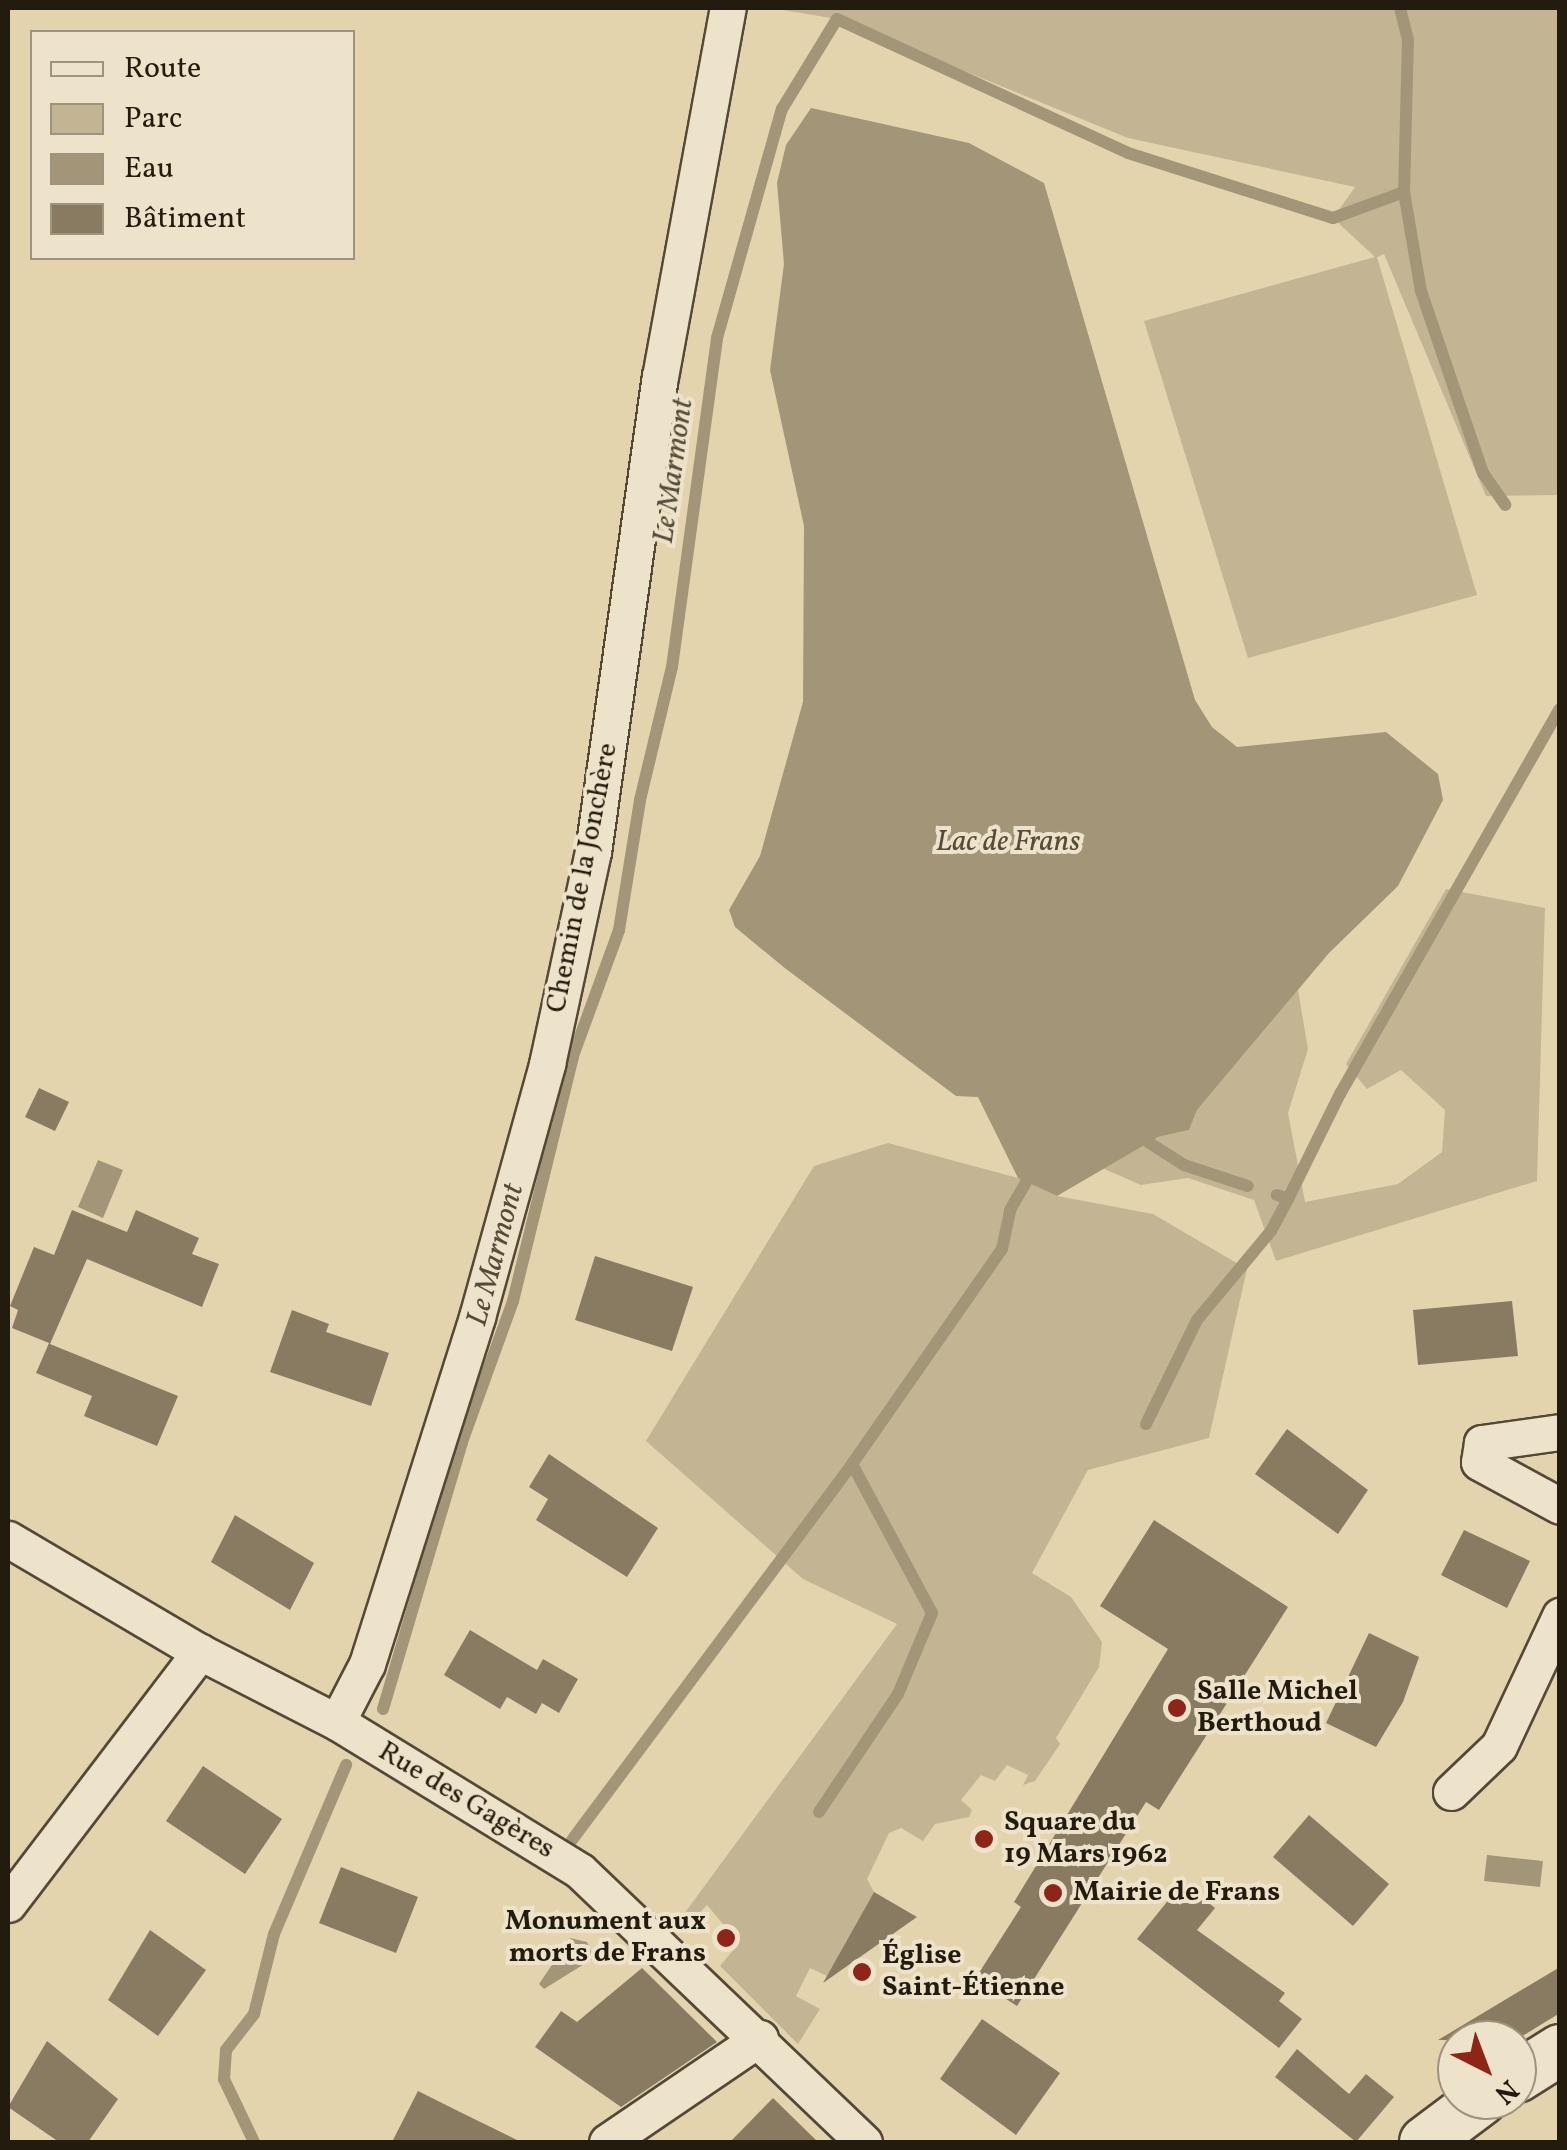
<!DOCTYPE html>
<html>
<head>
<meta charset="utf-8">
<style>
  body { margin:0 }
  #map { position:relative; width:1567px; height:2150px; overflow:hidden; background:#e4d4ae; font-family:Vollkorn,serif }
  div>[style] { position:absolute }
  [style*='--x'] { left:calc(var(--x)*1px); top:calc(var(--y)*1px); width:calc(var(--w)*1px); rotate:calc(var(--a)*1deg) }
  .green>* { inset:0; background:#c3b593 }
  .water>* { inset:0; background:#a39578 }
  .stream>* { height:12px; margin:-6px; padding:0 6px; transform-origin:6px; border-radius:6px; background:#a39578 }
  .building>* { inset:0; background:#887b62 }
  .roads { filter:drop-shadow(2px 0 #544937) drop-shadow(-2px 0 #544937) drop-shadow(0 2px #544937) drop-shadow(0 -2px #544937) }
  .street>* { height:35px; margin:-17.5px; padding:0 17.5px; transform-origin:17.5px; border-radius:17.5px; background:#ede3ca }
  .secondary>* { height:50px; margin:-25px; padding:0 25px; transform-origin:25px; border-radius:25px; background:#ede3ca }
  .dots>* { width:28px; height:28px; translate:-50% -50%; box-sizing:border-box; border:5px solid #ede3ca; border-radius:50% }
  span { translate:-50% -50%; white-space:nowrap; text-align:center; line-height:1.15; -webkit-text-stroke:8px #ede3ca; paint-order:stroke }
  .street-label { font-size:28px; color:#241b0f }
  .poi-label { font-size:28px; color:#241b0f; font-weight:700 }
  .left { translate:0 -50%; text-align:left }
  .right { translate:-100% -50%; text-align:right }
  .water-label { font-size:30px; color:#574c39; font-style:italic }
  .frame { position:absolute; inset:0; border:10px solid #241b0f; pointer-events:none }
  .legend { position:absolute; left:30px; top:30px; width:325px; height:230px; box-sizing:border-box; background:#ede3ca; border:2px solid #9d937f; margin:0; padding:12px 18px; list-style:none; font-size:30px; color:#241b0f }
  .legend li { display:flex; align-items:center; gap:20px; height:50px }
  .legend b { width:50px; border:2px solid #9d937f }
  .north { position:absolute; left:1437px; top:2020px; width:100px; height:100px; box-sizing:border-box; background:#ede3ca; border:2px solid #9d937f; border-radius:50%; rotate:138deg; font-size:28px; font-weight:700; line-height:40px; text-align:center; color:#241b0f }
  .north::after { content:''; display:block; margin:auto; width:35px; height:45px; background:#8f2418; clip-path:polygon(50% 0,100% 100%,50% 72%,0 100%) }
</style>
</head>
<body>
<div id="map">
  <div class="green">
    <div style="clip-path:polygon(771px 8px,1559px 8px,1558px 495px,1486px 496px,1384px 254px,1377px 257px,1477px 595px,1248px 658px,1144px 321px,1375px 257px,1333px 218px,1355px 187px,1128px 138px,837px 19px)"></div>
    <div style="clip-path:polygon(1446px 889px,1545px 908px,1537px 1181px,1276px 1261px,1254px 1200px,1188px 1178px,1141px 1185px,1102px 1168px,1158px 1137px,1189px 1130px,1197px 1110px,1298px 990px,1308px 1049px,1288px 1113px,1305px 1202px,1398px 1184px,1442px 1152px,1445px 1110px,1401px 1070px,1367px 1089px,1346px 1064px)"></div>
    <div style="clip-path:polygon(888px 1143px,1018px 1178px,1057px 1196px,1153px 1214px,1247px 1269px,1209px 1438px,1088px 1470px,1032px 1573px,1071px 1597px,1102px 1642px,1099px 1667px,1056px 1738px,1060px 1744px,1035px 1781px,1023px 1785px,1028px 1775px,1007px 1765px,995px 1781px,981px 1775px,961px 1800px,972px 1810px,969px 1817px,935px 1824px,923px 1841px,901px 1828px,889px 1833px,867px 1879px,874px 1892px,827px 1976px,810px 1968px,796px 1996px,820px 2009px,798px 2044px,720px 1966px,739px 1943px,707px 1905px,690px 1923px,681px 1918px,897px 1624px,803px 1579px,646px 1441px,814px 1166px)"></div>
  </div>
  <div class="water">
    <div style="clip-path:polygon(811px 108px,969px 143px,1044px 183px,1195px 700px,1212px 727px,1237px 747px,1386px 732px,1438px 774px,1443px 800px,1398px 886px,1329px 953px,1197px 1110px,1189px 1130px,1158px 1137px,1057px 1196px,1018px 1178px,978px 1097px,956px 1096px,786px 969px,735px 927px,729px 910px,760px 856px,803px 702px,804px 526px,770px 370px,784px 264px,777px 183px,786px 145px)"></div>
    <div style="clip-path:polygon(98px 1160px,123px 1170px,103px 1218px,78px 1207px)"></div>
    <div style="clip-path:polygon(1487px 1855px,1543px 1861px,1540px 1887px,1484px 1881px)"></div>
    <div style="clip-path:polygon(570px 1938px,587px 1942px,594px 1958px,544px 1989px,539px 1984px)"></div>
  </div>
  <div class="stream">
    <div style="--x:1404;--y:192;--w:100;--a:80.3"></div>
    <div style="--x:1421;--y:291;--w:192;--a:71.2"></div>
    <div style="--x:1483;--y:473;--w:39;--a:55"></div>
    <div style="--x:1148;--y:1142;--w:43;--a:32.6"></div>
    <div style="--x:1184;--y:1165;--w:67;--a:18.2"></div>
    <div style="--x:1288;--y:1199;--w:117;--a:-63.7"></div>
    <div style="--x:1340;--y:1094;--w:443;--a:-60.3"></div>
    <div style="--x:1146;--y:1424;--w:116;--a:-63.9"></div>
    <div style="--x:1197;--y:1320;--w:116;--a:-50.3"></div>
    <div style="--x:1271;--y:1231;--w:36;--a:-62"></div>
    <div style="--x:1288;--y:1199;--w:12;--a:-160"></div>
    <div style="--x:383;--y:1709;--w:278;--a:-73.5"></div>
    <div style="--x:462;--y:1442;--w:150;--a:-70.1"></div>
    <div style="--x:513;--y:1301;--w:252;--a:-76.2"></div>
    <div style="--x:573;--y:1056;--w:134;--a:-69.9"></div>
    <div style="--x:619;--y:930;--w:132;--a:-80.8"></div>
    <div style="--x:640;--y:800;--w:137;--a:-76.5"></div>
    <div style="--x:672;--y:667;--w:332;--a:-82.2"></div>
    <div style="--x:717;--y:338;--w:238;--a:-74.2"></div>
    <div style="--x:782;--y:109;--w:105;--a:-58.6"></div>
    <div style="--x:837;--y:19;--w:320;--a:24.7"></div>
    <div style="--x:1128;--y:153;--w:215;--a:17.6"></div>
    <div style="--x:1333;--y:218;--w:76;--a:-20.1"></div>
    <div style="--x:1404;--y:192;--w:152;--a:-88.5"></div>
    <div style="--x:1408;--y:40;--w:33;--a:-104"></div>
    <div style="--x:819;--y:1812;--w:142;--a:-56.2"></div>
    <div style="--x:898;--y:1694;--w:88;--a:-67.2"></div>
    <div style="--x:932;--y:1613;--w:169;--a:-118.2"></div>
    <div style="--x:572;--y:1840;--w:469;--a:-53.3"></div>
    <div style="--x:852;--y:1464;--w:262;--a:-55.1"></div>
    <div style="--x:1002;--y:1249;--w:40;--a:-78"></div>
    <div style="--x:1010;--y:1210;--w:32;--a:-60"></div>
    <div style="--x:254;--y:2142;--w:70;--a:-115.5"></div>
    <div style="--x:224;--y:2079;--w:29;--a:-86"></div>
    <div style="--x:226;--y:2050;--w:46;--a:-52.1"></div>
    <div style="--x:254;--y:2014;--w:82;--a:-76"></div>
    <div style="--x:274;--y:1934;--w:184;--a:-66.9"></div>
  </div>
  <div class="building">
    <div style="clip-path:polygon(39px 1088px,69px 1102px,55px 1131px,25px 1117px)"></div>
    <div style="clip-path:polygon(72px 1210px,127px 1232px,136px 1210px,199px 1238px,192px 1254px,219px 1264px,202px 1307px,87px 1259px,50px 1344px,178px 1396px,157px 1446px,84px 1416px,92px 1396px,36px 1373px,49px 1343px,12px 1328px,18px 1310px,10px 1306px,34px 1247px,54px 1255px)"></div>
    <div style="clip-path:polygon(595px 1256px,693px 1287px,672px 1351px,575px 1320px)"></div>
    <div style="clip-path:polygon(1512px 1301px,1518px 1356px,1418px 1365px,1413px 1310px)"></div>
    <div style="clip-path:polygon(292px 1310px,329px 1324px,326px 1332px,389px 1353px,371px 1406px,270px 1372px)"></div>
    <div style="clip-path:polygon(1287px 1429px,1368px 1490px,1338px 1534px,1255px 1474px)"></div>
    <div style="clip-path:polygon(549px 1454px,658px 1528px,627px 1577px,536px 1520px,548px 1499px,529px 1487px)"></div>
    <div style="clip-path:polygon(235px 1515px,314px 1563px,290px 1610px,211px 1562px)"></div>
    <div style="clip-path:polygon(1154px 1520px,1288px 1607px,1159px 1810px,1146px 1802px,1017px 2006px,975px 1979px,1021px 1907px,1014px 1902px,1168px 1649px,1100px 1606px)"></div>
    <div style="clip-path:polygon(1464px 1530px,1530px 1561px,1507px 1608px,1441px 1575px)"></div>
    <div style="clip-path:polygon(470px 1630px,537px 1670px,543px 1659px,578px 1679px,559px 1713px,542px 1703px,536px 1714px,507px 1697px,500px 1709px,444px 1675px)"></div>
    <div style="clip-path:polygon(1369px 1633px,1419px 1657px,1403px 1702px,1376px 1747px,1326px 1723px)"></div>
    <div style="clip-path:polygon(203px 1766px,282px 1819px,245px 1874px,166px 1821px)"></div>
    <div style="clip-path:polygon(1309px 1815px,1389px 1884px,1353px 1926px,1273px 1857px)"></div>
    <div style="clip-path:polygon(341px 1867px,418px 1897px,396px 1953px,319px 1923px)"></div>
    <div style="clip-path:polygon(1183px 1882px,1215px 1908px,1197px 1930px,1285px 1993px,1279px 2001px,1302px 2019px,1279px 2048px,1137px 1939px)"></div>
    <div style="clip-path:polygon(874px 1892px,917px 1917px,823px 1983px)"></div>
    <div style="clip-path:polygon(150px 1930px,206px 1970px,158px 2036px,108px 2000px)"></div>
    <div style="clip-path:polygon(1560px 1967px,1560px 2013px,1516px 2040px,1438px 2040px)"></div>
    <div style="clip-path:polygon(642px 1968px,717px 2042px,621px 2107px,535px 2047px,561px 2011px,577px 2022px)"></div>
    <div style="clip-path:polygon(982px 2019px,1060px 2073px,1016px 2135px,940px 2079px)"></div>
    <div style="clip-path:polygon(47px 2041px,118px 2099px,88px 2142px,59px 2142px,8px 2107px)"></div>
    <div style="clip-path:polygon(1297px 2049px,1349px 2094px,1366px 2074px,1394px 2097px,1356px 2142px,1275px 2077px)"></div>
    <div style="clip-path:polygon(418px 2091px,460px 2112px,521px 2142px,392px 2142px)"></div>
    <div style="clip-path:polygon(773px 2098px,818px 2142px,730px 2142px)"></div>
  </div>
  <div class="roads">
    <div class="street">
      <div style="--x:1560;--y:1432;--w:79;--a:172"></div>
      <div style="--x:1482;--y:1443;--w:19;--a:99"></div>
      <div style="--x:1479;--y:1462;--w:92;--a:28.5"></div>
      <div style="--x:8;--y:1539;--w:223;--a:30.5"></div>
      <div style="--x:200;--y:1652;--w:154;--a:27.1"></div>
      <div style="--x:337;--y:1722;--w:285;--a:31.5"></div>
      <div style="--x:580;--y:1871;--w:393;--a:43.7"></div>
      <div style="--x:337;--y:1722;--w:65;--a:-62.7"></div>
      <div style="--x:367;--y:1664;--w:364;--a:-72.4"></div>
      <div style="--x:477;--y:1317;--w:263;--a:-74.5"></div>
      <div style="--x:547;--y:1064;--w:217;--a:-77.8"></div>
      <div style="--x:593;--y:852;--w:480;--a:-82"></div>
      <div style="--x:660;--y:377;--w:375;--a:-79.6"></div>
      <div style="--x:1451;--y:1792;--w:66;--a:-43.8"></div>
      <div style="--x:1499;--y:1746;--w:144;--a:-64.9"></div>
      <div style="--x:8;--y:1904;--w:317;--a:-52.7"></div>
      <div style="--x:607;--y:2142;--w:185;--a:-34.2"></div>
    </div>
    <div class="secondary">
      <div style="--x:1517;--y:2077;--w:51;--a:-32.1"></div>
      <div style="--x:1425;--y:2142;--w:70;--a:-36.9"></div>
    </div>
  </div>
  <div class="dots">
    <div style="left:1177px;top:1708px;background:#8f2418"></div>
    <div style="left:984px;top:1839px;background:#8f2418"></div>
    <div style="left:1053px;top:1893px;background:#8f2418"></div>
    <div style="left:726px;top:1938px;background:#8f2418"></div>
    <div style="left:862px;top:1972px;background:#8f2418"></div>
  </div>
  <div class="street-label">
    <span style="left:583px;top:878px;rotate:-79deg">Chemin de la Jonchère</span>
    <span style="left:466px;top:1801px;rotate:31deg">Rue des Gagères</span>
  </div>
  <div class="poi-label">
    <span class="left" style="left:1197px;top:1708px">Salle Michel<br>Berthoud</span>
    <span class="left" style="left:1004px;top:1839px">Square du<br>19 Mars 1962</span>
    <span class="left" style="left:1073px;top:1893px">Mairie de Frans</span>
    <span class="right" style="left:706px;top:1938px">Monument aux<br>morts de Frans</span>
    <span class="left" style="left:882px;top:1972px">Église<br>Saint-Étienne</span>
  </div>
  <div class="water-label">
    <span style="left:674px;top:471px;rotate:-82deg">Le Marmont</span>
    <span style="left:1008px;top:842px">Lac de Frans</span>
    <span style="left:496px;top:1255px;rotate:-75deg">Le Marmont</span>
  </div>
  <div class="frame"></div>
  <ul class="legend">
  <li><b style="height:12px;background:#ede3ca"></b>Route</li>
  <li><b style="height:28px;background:#c3b593"></b>Parc</li>
  <li><b style="height:28px;background:#a39578"></b>Eau</li>
  <li><b style="height:28px;background:#887b62"></b>Bâtiment</li>
  </ul>
  <div class="north">N</div>
</div>
</body>
</html>
